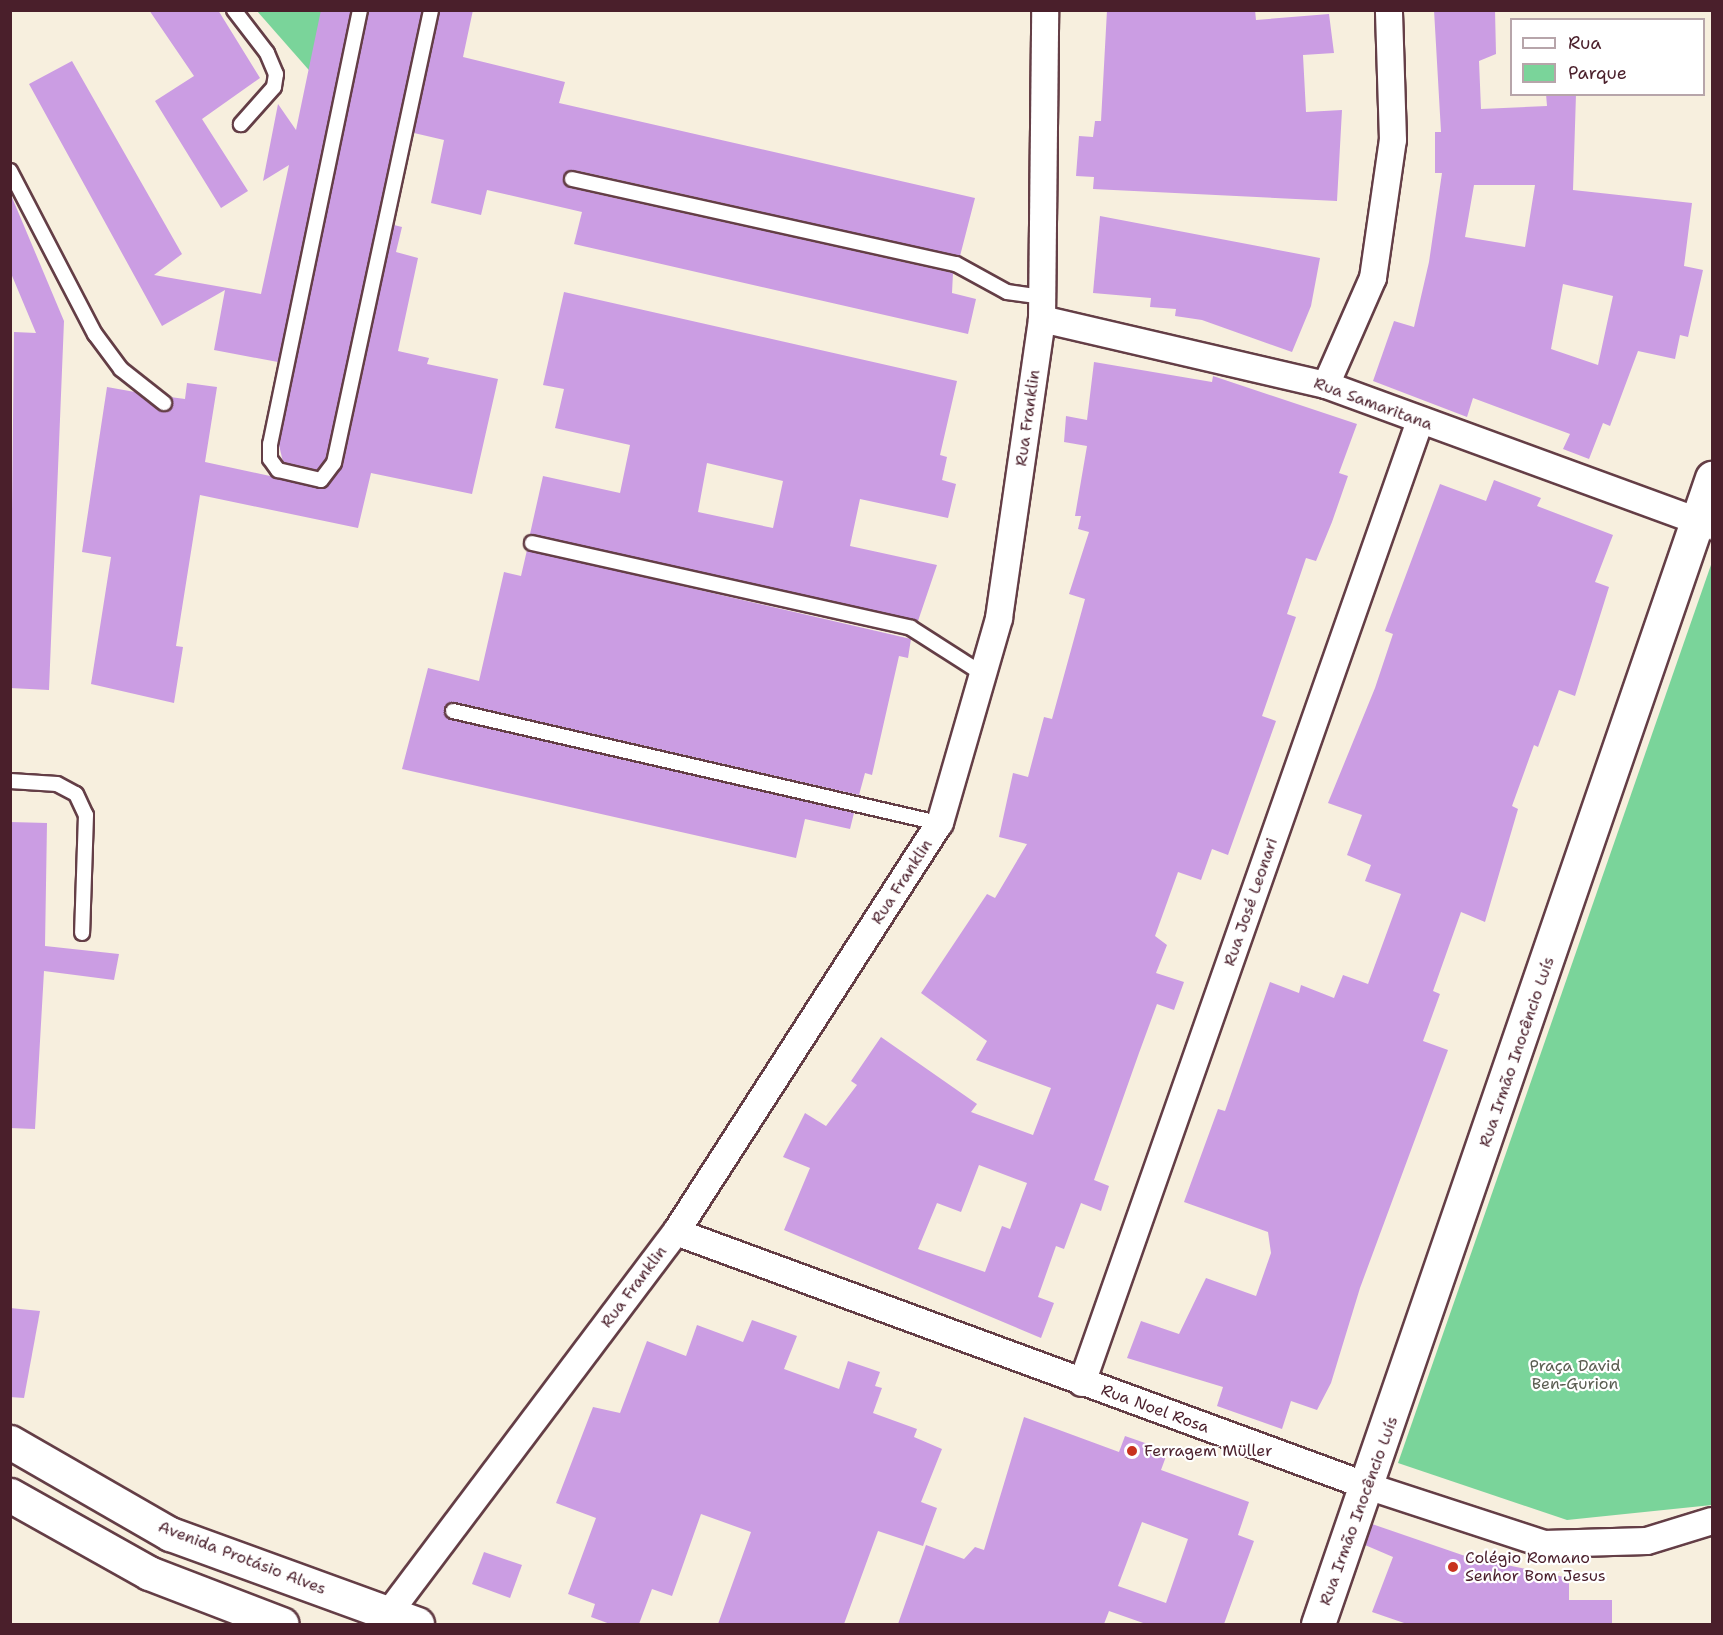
<!DOCTYPE html>
<html>
<head>
<meta charset="utf-8">
<style>
  body { margin:0 }
  #map { position:relative; width:1723px; height:1635px; overflow:hidden; background:#f7efde; font-family:"Shantell Sans",sans-serif }
  div>[style] { position:absolute }
  [style*='--x'] { left:calc(var(--x)*1px); top:calc(var(--y)*1px); width:calc(var(--w)*1px); rotate:calc(var(--a)*1deg) }
  .green>* { inset:0; background:#7ad49a }
  .building>* { inset:0; background:#cb9de3 }
  .roads { filter:drop-shadow(2px 0 #643e46) drop-shadow(-2px 0 #643e46) drop-shadow(0 2px #643e46) drop-shadow(0 -2px #643e46) }
  .lane>* { height:14px; margin:-7px; padding:0 7px; transform-origin:7px; border-radius:7px; background:#fff }
  .street>* { height:26px; margin:-13px; padding:0 13px; transform-origin:13px; border-radius:13px; background:#fff }
  .secondary>* { height:33px; margin:-16.5px; padding:0 16.5px; transform-origin:16.5px; border-radius:16.5px; background:#fff }
  .primary>* { height:33px; margin:-16.5px; padding:0 16.5px; transform-origin:16.5px; border-radius:16.5px; background:#fff }
  .dots>* { width:16px; height:16px; translate:-50% -50%; box-sizing:border-box; border:3px solid #fff; border-radius:50% }
  span { translate:-50% -50%; white-space:nowrap; text-align:center; line-height:1.15; -webkit-text-stroke:4.5px #fff; paint-order:stroke }
  .street-label { font-size:16px; color:#4a1f2b }
  .park-label { font-size:16px; color:#5b5e52 }
  .poi-label { font-size:16px; color:#4a1f2b }
  .left { translate:0 -50%; text-align:left }
  .frame { position:absolute; inset:0; border:12px solid #4a1f2b; pointer-events:none }
  .legend { position:absolute; left:1510px; top:18px; width:195px; height:78px; box-sizing:border-box; background:#fff; border:2px solid #b7a5aa; margin:0; padding:8px 10px; list-style:none; font-size:18px; color:#4a1f2b }
  .legend li { display:flex; align-items:center; gap:12px; height:30px }
  .legend b { width:30px; border:2px solid #b7a5aa }
</style>
</head>
<body>
<div id="map">
  <div class="green">
    <div style="clip-path:polygon(257px 11px,329px 11px,315px 77px)"></div>
    <div style="clip-path:polygon(1712px 562px,1712px 1505px,1567px 1520px,1398px 1463px)"></div>
  </div>
  <div class="building">
    <div style="clip-path:polygon(149px 10px,218px 10px,260px 78px,202px 119px,248px 191px,221px 208px,155px 101px,194px 76px)"></div>
    <div style="clip-path:polygon(321px 10px,351px 10px,278px 362px,214px 350px,225px 290px,162px 326px,29px 84px,72px 61px,182px 254px,154px 275px,261px 294px,289px 165px,263px 181px,278px 104px,296px 130px)"></div>
    <div style="clip-path:polygon(369px 10px,422px 10px,326px 459px,317px 470px,283px 462px,279px 445px)"></div>
    <div style="clip-path:polygon(440px 10px,473px 10px,463px 57px,565px 82px,559px 103px,975px 198px,960px 256px,574px 170px,563px 178px,570px 188px,953px 273px,952px 293px,976px 299px,968px 334px,574px 244px,582px 212px,487px 190px,481px 215px,431px 203px,444px 140px,414px 133px)"></div>
    <div style="clip-path:polygon(1107px 10px,1255px 10px,1256px 20px,1329px 14px,1334px 53px,1303px 55px,1306px 112px,1342px 110px,1337px 201px,1093px 189px,1094px 177px,1076px 176px,1079px 136px,1093px 137px,1095px 121px,1101px 121px)"></div>
    <div style="clip-path:polygon(evenodd,1434px 10px,1495px 10px,1496px 54px,1479px 61px,1481px 109px,1547px 106px,1546px 94px,1576px 94px,1573px 190px,1692px 203px,1684px 266px,1703px 270px,1688px 337px,1680px 335px,1675px 359px,1638px 351px,1610px 426px,1603px 423px,1589px 459px,1563px 449px,1570px 434px,1473px 398px,1467px 417px,1373px 381px,1394px 321px,1414px 327px,1429px 262px,1442px 173px,1435px 173px,1435px 132px,1441px 132px,1434px 10px,1474px 185px,1535px 185px,1525px 247px,1465px 237px,1474px 185px,1434px 10px,1563px 284px,1613px 296px,1598px 365px,1551px 349px,1563px 284px)"></div>
    <div style="clip-path:polygon(11px 195px,64px 321px,49px 690px,10px 688px,14px 332px,36px 333px,10px 271px)"></div>
    <div style="clip-path:polygon(1100px 216px,1320px 258px,1311px 306px,1292px 352px,1202px 320px,1175px 316px,1176px 309px,1150px 307px,1151px 298px,1093px 293px)"></div>
    <div style="clip-path:polygon(394px 225px,402px 227px,396px 252px,418px 258px,398px 351px,429px 358px,427px 364px,498px 379px,472px 494px,371px 473px,358px 528px,200px 495px,176px 646px,183px 647px,174px 703px,91px 684px,111px 557px,82px 552px,107px 387px,135px 392px,163px 412px,171px 408px,170px 397px,185px 399px,187px 383px,217px 387px,205px 462px,325px 488px,343px 465px)"></div>
    <div style="clip-path:polygon(evenodd,564px 292px,957px 381px,940px 455px,947px 457px,942px 480px,956px 484px,948px 518px,860px 499px,850px 546px,937px 565px,918px 621px,530px 534px,543px 476px,620px 493px,630px 445px,555px 428px,564px 389px,543px 385px,564px 292px,707px 463px,783px 481px,773px 528px,698px 512px,707px 463px)"></div>
    <div style="clip-path:polygon(evenodd,1094px 362px,1212px 382px,1213px 376px,1357px 424px,1339px 473px,1348px 476px,1332px 522px,1316px 561px,1306px 558px,1287px 614px,1296px 617px,1262px 716px,1276px 721px,1228px 855px,1212px 849px,1201px 880px,1178px 872px,1155px 936px,1167px 945px,1156px 973px,1184px 982px,1174px 1010px,1157px 1004px,1139px 1053px,1094px 1180px,1109px 1186px,1101px 1211px,1081px 1203px,1064px 1249px,1056px 1246px,1038px 1297px,1054px 1303px,1041px 1338px,784px 1230px,810px 1168px,783px 1157px,805px 1113px,826px 1126px,857px 1085px,851px 1081px,881px 1037px,977px 1104px,971px 1112px,1033px 1135px,1051px 1088px,976px 1060px,987px 1041px,921px 993px,987px 894px,995px 898px,1027px 844px,999px 837px,1013px 773px,1028px 777px,1044px 717px,1052px 719px,1085px 599px,1069px 594px,1089px 532px,1078px 529px,1081px 516px,1075px 516px,1087px 446px,1064px 442px,1066px 416px,1087px 420px,1094px 362px,979px 1165px,1027px 1183px,1010px 1229px,1002px 1226px,985px 1272px,918px 1249px,937px 1203px,961px 1212px,979px 1165px)"></div>
    <div style="clip-path:polygon(1494px 480px,1541px 498px,1537px 506px,1613px 535px,1595px 582px,1609px 587px,1575px 696px,1559px 690px,1538px 747px,1534px 745px,1512px 806px,1518px 809px,1485px 922px,1461px 912px,1433px 991px,1440px 994px,1423px 1041px,1448px 1050px,1360px 1288px,1331px 1383px,1317px 1410px,1291px 1401px,1282px 1429px,1217px 1406px,1223px 1387px,1127px 1358px,1141px 1321px,1179px 1334px,1206px 1278px,1256px 1296px,1271px 1253px,1268px 1232px,1184px 1202px,1218px 1109px,1225px 1111px,1270px 982px,1299px 993px,1301px 985px,1334px 998px,1343px 975px,1368px 984px,1401px 894px,1365px 881px,1371px 865px,1347px 855px,1362px 815px,1328px 803px,1375px 688px,1393px 634px,1385px 631px,1440px 484px,1486px 501px)"></div>
    <div style="clip-path:polygon(527px 550px,911px 639px,908px 658px,899px 656px,872px 775px,865px 773px,859px 795px,455px 702px,444px 708px,451px 720px,854px 813px,850px 829px,805px 819px,796px 858px,402px 769px,428px 668px,479px 681px,504px 572px,521px 576px)"></div>
    <div style="clip-path:polygon(10px 822px,47px 823px,45px 946px,119px 954px,114px 980px,44px 971px,35px 1129px,10px 1128px)"></div>
    <div style="clip-path:polygon(10px 1308px,40px 1311px,24px 1398px,10px 1397px)"></div>
    <div style="clip-path:polygon(752px 1320px,797px 1336px,784px 1369px,839px 1389px,848px 1361px,880px 1372px,875px 1386px,882px 1388px,873px 1413px,917px 1429px,914px 1437px,942px 1449px,921px 1502px,937px 1508px,923px 1546px,878px 1531px,844px 1624px,718px 1624px,751px 1532px,701px 1514px,672px 1596px,652px 1589px,639px 1624px,610px 1624px,591px 1617px,595px 1604px,568px 1594px,596px 1518px,556px 1503px,593px 1407px,620px 1413px,647px 1341px,686px 1356px,697px 1325px,743px 1342px)"></div>
    <div style="clip-path:polygon(evenodd,1024px 1417px,1119px 1452px,1125px 1436px,1168px 1451px,1161px 1470px,1249px 1502px,1238px 1535px,1254px 1541px,1224px 1624px,1146px 1624px,1109px 1611px,1104px 1624px,898px 1624px,926px 1545px,964px 1559px,975px 1547px,984px 1550px,1024px 1417px,1142px 1522px,1188px 1539px,1166px 1603px,1118px 1586px,1142px 1522px)"></div>
    <div style="clip-path:polygon(1372px 1524px,1468px 1557px,1569px 1578px,1569px 1600px,1612px 1600px,1612px 1624px,1407px 1624px,1372px 1612px,1393px 1557px,1365px 1545px)"></div>
    <div style="clip-path:polygon(484px 1552px,522px 1565px,510px 1598px,472px 1584px)"></div>
  </div>
  <div class="roads">
    <div class="lane">
      <div style="--x:234;--y:10;--w:54;--a:52.5"></div>
      <div style="--x:267;--y:53;--w:23;--a:67"></div>
      <div style="--x:276;--y:74;--w:13;--a:99"></div>
      <div style="--x:274;--y:87;--w:50;--a:131.7"></div>
      <div style="--x:360;--y:10;--w:443;--a:101.7"></div>
      <div style="--x:270;--y:444;--w:15;--a:90"></div>
      <div style="--x:270;--y:459;--w:14;--a:54"></div>
      <div style="--x:278;--y:470;--w:44;--a:13.1"></div>
      <div style="--x:321;--y:480;--w:21;--a:-53"></div>
      <div style="--x:334;--y:463;--w:463;--a:-77.9"></div>
      <div style="--x:10;--y:171;--w:184;--a:62.5"></div>
      <div style="--x:95;--y:334;--w:44;--a:53.4"></div>
      <div style="--x:121;--y:369;--w:55;--a:38.3"></div>
      <div style="--x:572;--y:179;--w:393;--a:12.5"></div>
      <div style="--x:956;--y:264;--w:58;--a:28.8"></div>
      <div style="--x:1007;--y:292;--w:35;--a:8"></div>
      <div style="--x:532;--y:543;--w:388;--a:12.6"></div>
      <div style="--x:911;--y:628;--w:85;--a:32.6"></div>
      <div style="--x:453;--y:711;--w:500;--a:13"></div>
      <div style="--x:10;--y:781;--w:47;--a:3.7"></div>
      <div style="--x:57;--y:784;--w:21;--a:28"></div>
      <div style="--x:76;--y:794;--w:23;--a:65"></div>
      <div style="--x:86;--y:815;--w:118;--a:91.9"></div>
    </div>
    <div class="street">
      <div style="--x:1042;--y:319;--w:292;--a:13.1"></div>
      <div style="--x:1326;--y:385;--w:411;--a:20.1"></div>
      <div style="--x:1326;--y:385;--w:117;--a:-66.3"></div>
      <div style="--x:1373;--y:278;--w:139;--a:-81.8"></div>
      <div style="--x:1393;--y:140;--w:130;--a:-91.8"></div>
      <div style="--x:676;--y:1232;--w:739;--a:20.18"></div>
      <div style="--x:1370;--y:1487;--w:183;--a:18.1"></div>
      <div style="--x:1544;--y:1544;--w:103;--a:-1.7"></div>
      <div style="--x:1647;--y:1541;--w:68;--a:-17.1"></div>
      <div style="--x:1082;--y:1383;--w:1020;--a:-70.64"></div>
      <div style="--x:388;--y:1614;--w:478;--a:-53"></div>
      <div style="--x:676;--y:1232;--w:487;--a:-57.2"></div>
      <div style="--x:940;--y:823;--w:213;--a:-73.9"></div>
      <div style="--x:999;--y:618;--w:302;--a:-81.8"></div>
      <div style="--x:1042;--y:319;--w:309;--a:-89.4"></div>
    </div>
    <div class="secondary">
      <div style="--x:1318;--y:1624;--w:1212;--a:-71.03"></div>
    </div>
    <div class="primary">
      <div style="--x:10;--y:1442;--w:185;--a:29.9"></div>
      <div style="--x:170;--y:1534;--w:263;--a:20"></div>
      <div style="--x:10;--y:1495;--w:159;--a:29.3"></div>
      <div style="--x:149;--y:1573;--w:142;--a:21"></div>
    </div>
  </div>
  <div class="dots">
    <div style="left:1132px;top:1451px;background:#c8321e"></div>
    <div style="left:1453px;top:1567px;background:#c8321e"></div>
  </div>
  <div class="street-label">
    <span style="left:1373px;top:404px;rotate:20deg">Rua Samaritana</span>
    <span style="left:1028px;top:418px;rotate:-82deg">Rua Franklin</span>
    <span style="left:902px;top:882px;rotate:-57deg">Rua Franklin</span>
    <span style="left:1251px;top:902px;rotate:-71deg">Rua José Leonari</span>
    <span style="left:1517px;top:1052px;rotate:-71deg">Rua Irmão Inocêncio Luís</span>
    <span style="left:634px;top:1287px;rotate:-53deg">Rua Franklin</span>
    <span style="left:1155px;top:1409px;rotate:20deg">Rua Noel Rosa</span>
    <span style="left:1359px;top:1511px;rotate:-70deg">Rua Irmão Inocêncio Luís</span>
    <span style="left:242px;top:1558px;rotate:21deg">Avenida Protásio Alves</span>
  </div>
  <div class="park-label">
    <span style="left:1575px;top:1375px">Praça David<br>Ben-Gurion</span>
  </div>
  <div class="poi-label">
    <span class="left" style="left:1144px;top:1451px">Ferragem Müller</span>
    <span class="left" style="left:1465px;top:1567px">Colégio Romano<br>Senhor Bom Jesus</span>
  </div>
  <div class="frame"></div>
  <ul class="legend">
  <li><b style="height:8px;background:#fff"></b>Rua</li>
  <li><b style="height:16px;background:#7ad49a"></b>Parque</li>
  </ul>
</div>
</body>
</html>
